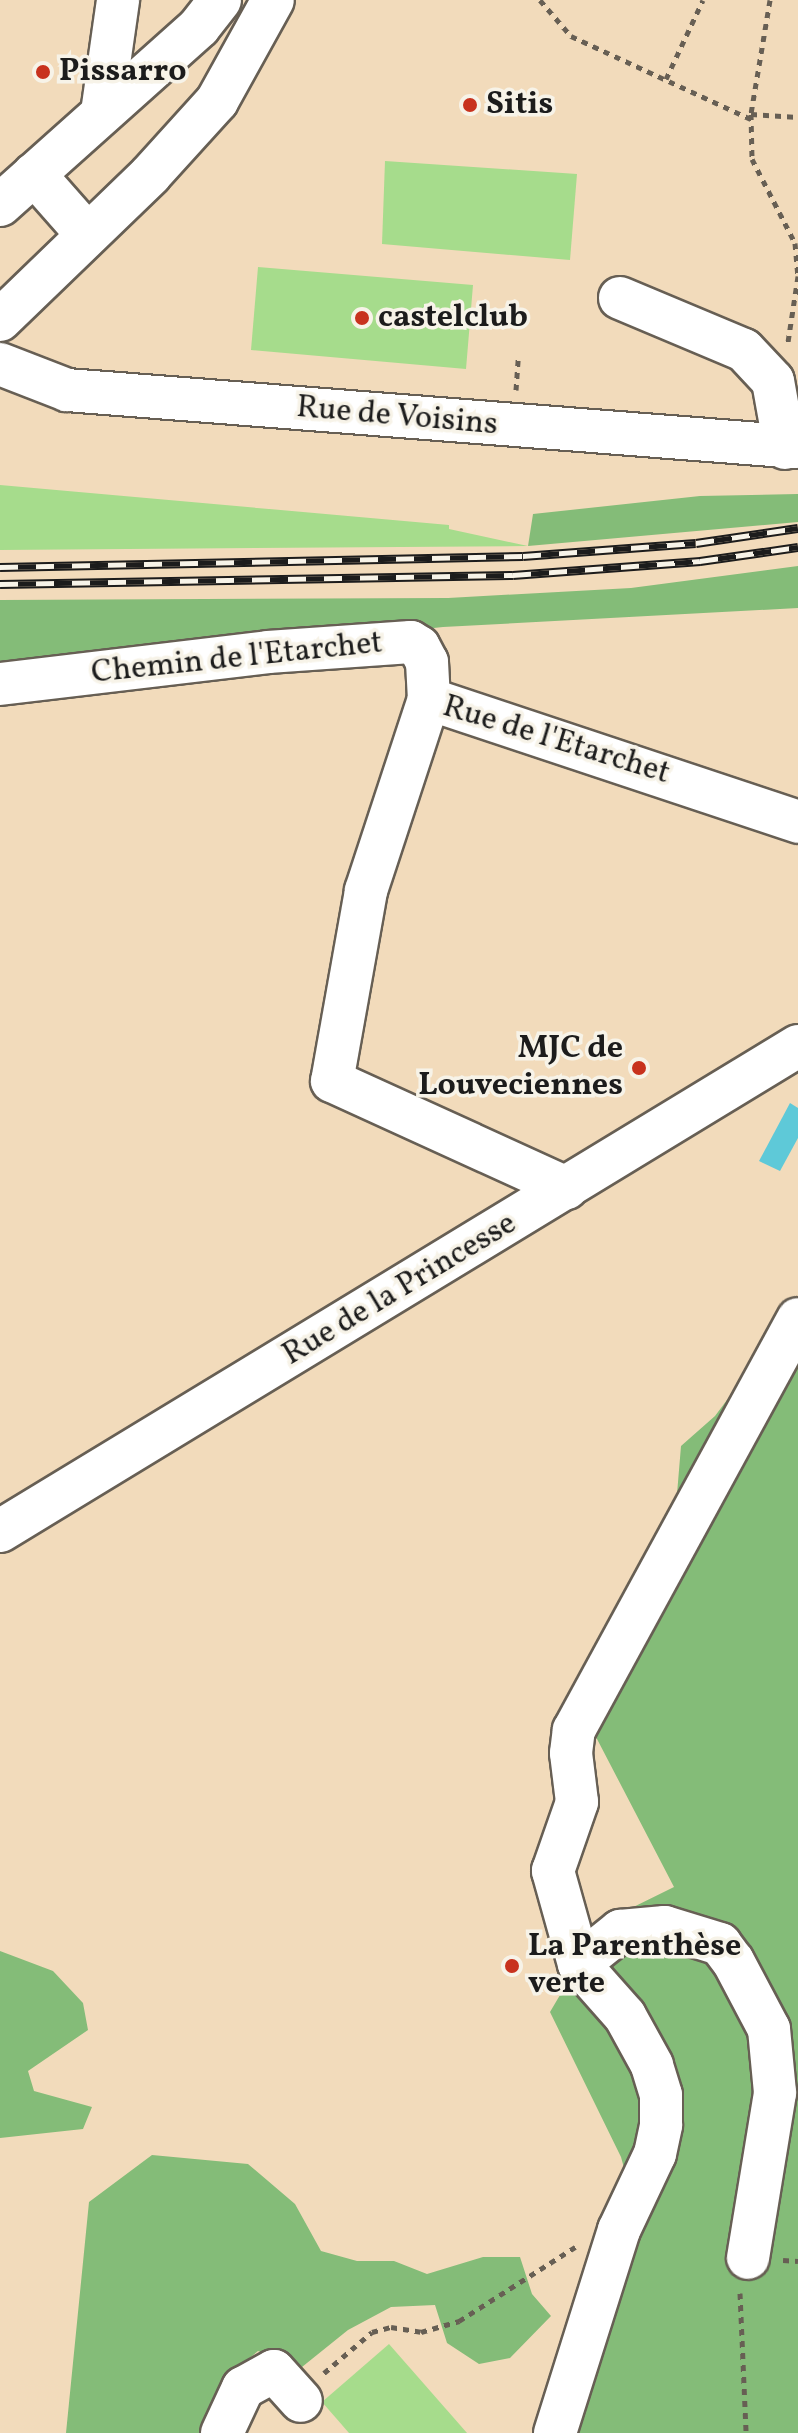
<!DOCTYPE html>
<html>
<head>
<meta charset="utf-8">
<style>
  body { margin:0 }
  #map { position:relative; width:798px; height:2433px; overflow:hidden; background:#f2dbbb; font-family:Vollkorn,serif }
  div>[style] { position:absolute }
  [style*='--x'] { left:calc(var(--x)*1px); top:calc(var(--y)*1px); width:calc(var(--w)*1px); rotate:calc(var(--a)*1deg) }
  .green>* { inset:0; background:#a6dc8c }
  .forest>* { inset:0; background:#84bc78 }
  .water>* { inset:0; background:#5ec9d8 }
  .path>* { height:5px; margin-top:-2.5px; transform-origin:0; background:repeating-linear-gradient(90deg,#675f54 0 6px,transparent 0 12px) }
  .roads { filter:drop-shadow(2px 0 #675f54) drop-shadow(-2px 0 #675f54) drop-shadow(0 2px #675f54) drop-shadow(0 -2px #675f54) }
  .minor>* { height:42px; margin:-21px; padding:0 21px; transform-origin:21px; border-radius:21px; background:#fff }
  .rail>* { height:9px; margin-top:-4.5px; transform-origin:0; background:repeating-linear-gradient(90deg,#f7f3e8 0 18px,#1c1c1c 0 36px); box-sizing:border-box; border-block:2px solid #1c1c1c }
  .dots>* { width:22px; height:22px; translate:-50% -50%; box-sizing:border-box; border:4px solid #f7f3e8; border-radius:50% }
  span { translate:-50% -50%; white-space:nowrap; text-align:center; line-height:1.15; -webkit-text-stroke:7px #f7f3e8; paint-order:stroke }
  .poi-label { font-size:32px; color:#1c1c1c; font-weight:700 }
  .left { translate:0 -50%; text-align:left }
  .right { translate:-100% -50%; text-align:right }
  .street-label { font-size:32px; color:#1c1c1c }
</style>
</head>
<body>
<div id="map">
  <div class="green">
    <div style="clip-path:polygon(385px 161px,577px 174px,570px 260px,382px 244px)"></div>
    <div style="clip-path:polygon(258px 267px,473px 285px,466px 369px,251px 350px)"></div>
    <div style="clip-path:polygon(0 485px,449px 525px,449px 529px,528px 546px,0 550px)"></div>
    <div style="clip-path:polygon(389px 2344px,467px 2433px,349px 2433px,322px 2402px)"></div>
  </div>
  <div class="forest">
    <div style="clip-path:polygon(798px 494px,798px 522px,528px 546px,533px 514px,700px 496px)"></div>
    <div style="clip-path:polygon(798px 566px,798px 608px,443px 627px,0 675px,0 600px,448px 598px,631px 588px)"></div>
    <div style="clip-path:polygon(798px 1305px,798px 2433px,571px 2433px,637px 2215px,621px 2157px,550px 2012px,603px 1922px,674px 1887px,571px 1689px,603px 1667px,676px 1506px,681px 1446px,715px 1416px)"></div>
    <div style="clip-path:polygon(0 1951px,53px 1971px,83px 2003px,88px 2030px,28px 2071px,34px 2091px,92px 2107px,83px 2129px,0 2138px)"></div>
    <div style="clip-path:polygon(152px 2155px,248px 2164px,295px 2204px,321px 2251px,357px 2261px,394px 2261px,427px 2274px,483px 2257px,520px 2257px,532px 2294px,551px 2316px,510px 2358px,479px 2364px,447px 2343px,435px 2305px,391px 2307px,348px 2330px,302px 2367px,258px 2351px,224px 2379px,203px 2433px,66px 2433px,89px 2202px)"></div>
  </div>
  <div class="water">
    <div style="clip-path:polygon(790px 1103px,798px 1108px,798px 1138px,780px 1171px,759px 1161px)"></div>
  </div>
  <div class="path">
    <div style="--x:540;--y:0;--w:48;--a:49.3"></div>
    <div style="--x:571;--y:36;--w:198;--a:24.8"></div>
    <div style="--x:770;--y:0;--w:116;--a:99.5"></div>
    <div style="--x:751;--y:114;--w:47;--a:3.7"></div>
    <div style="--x:666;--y:79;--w:87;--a:-64.9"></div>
    <div style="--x:751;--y:114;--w:45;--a:88.7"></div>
    <div style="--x:752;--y:159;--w:94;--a:62.9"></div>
    <div style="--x:795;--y:243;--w:33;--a:85"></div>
    <div style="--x:798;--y:276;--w:67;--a:98.6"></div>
    <div style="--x:516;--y:390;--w:31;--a:-86"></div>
    <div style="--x:783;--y:2260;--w:15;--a:4"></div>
    <div style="--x:740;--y:2293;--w:140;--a:87.5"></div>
    <div style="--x:324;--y:2373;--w:63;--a:-40.5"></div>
    <div style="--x:372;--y:2332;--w:20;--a:-15"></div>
    <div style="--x:391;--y:2327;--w:30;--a:9"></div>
    <div style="--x:421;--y:2332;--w:40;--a:-16"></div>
    <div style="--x:459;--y:2321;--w:138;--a:-32.5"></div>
  </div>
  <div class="roads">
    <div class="minor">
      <div style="--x:102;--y:113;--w:114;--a:-81.9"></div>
      <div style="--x:34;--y:174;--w:79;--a:48.6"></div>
      <div style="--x:0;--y:205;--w:267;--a:-41.8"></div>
      <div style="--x:199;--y:27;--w:34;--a:-52"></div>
      <div style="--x:620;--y:298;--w:134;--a:22.8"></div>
      <div style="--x:744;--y:350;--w:42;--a:46.9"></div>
      <div style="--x:773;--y:381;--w:68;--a:79.8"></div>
      <div style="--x:0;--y:320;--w:209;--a:-44"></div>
      <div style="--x:150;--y:175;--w:100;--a:-47.8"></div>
      <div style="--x:217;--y:101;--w:115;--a:-61"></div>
      <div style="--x:0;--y:364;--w:72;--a:21.2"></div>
      <div style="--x:67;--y:390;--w:733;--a:4.46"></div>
      <div style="--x:0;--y:684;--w:270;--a:-6.8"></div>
      <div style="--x:268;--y:652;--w:143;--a:-4"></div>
      <div style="--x:411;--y:642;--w:9;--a:32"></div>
      <div style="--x:419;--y:647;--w:17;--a:62"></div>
      <div style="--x:427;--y:662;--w:37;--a:87"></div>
      <div style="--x:429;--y:699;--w:202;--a:108.2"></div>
      <div style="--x:366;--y:891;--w:193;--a:100.1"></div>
      <div style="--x:332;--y:1081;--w:258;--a:24.5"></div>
      <div style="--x:429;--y:699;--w:389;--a:18.4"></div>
      <div style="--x:0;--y:1531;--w:934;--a:-31.29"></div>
      <div style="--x:579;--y:1964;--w:53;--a:-38.8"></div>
      <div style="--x:620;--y:1931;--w:45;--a:-5.1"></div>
      <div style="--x:665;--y:1927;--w:58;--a:17.2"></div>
      <div style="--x:720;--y:1944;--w:21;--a:53"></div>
      <div style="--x:733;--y:1961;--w:77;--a:62.1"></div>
      <div style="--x:769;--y:2029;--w:64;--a:84.6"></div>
      <div style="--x:775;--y:2093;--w:167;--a:99.3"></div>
      <div style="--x:222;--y:2433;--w:50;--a:-65"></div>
      <div style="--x:243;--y:2388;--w:35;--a:-29"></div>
      <div style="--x:274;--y:2371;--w:40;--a:48"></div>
      <div style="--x:555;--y:2433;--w:213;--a:-72.5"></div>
      <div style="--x:619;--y:2230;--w:84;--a:-64.7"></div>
      <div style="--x:655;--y:2154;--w:30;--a:-78"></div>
      <div style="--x:661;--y:2125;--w:30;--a:-90"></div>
      <div style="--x:661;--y:2095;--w:31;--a:-107"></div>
      <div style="--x:652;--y:2065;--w:56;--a:-118.9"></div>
      <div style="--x:625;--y:2016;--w:69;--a:-131.5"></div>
      <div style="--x:579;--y:1964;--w:97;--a:-105.6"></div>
      <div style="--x:553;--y:1871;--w:73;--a:-70.8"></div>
      <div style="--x:577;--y:1802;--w:49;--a:-97"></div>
      <div style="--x:571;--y:1753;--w:23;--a:-83"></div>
      <div style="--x:574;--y:1730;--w:468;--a:-61.4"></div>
    </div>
  </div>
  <div class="rail">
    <div style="--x:0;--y:567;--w:523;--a:-1.2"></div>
    <div style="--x:523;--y:556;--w:173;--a:-4.3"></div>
    <div style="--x:696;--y:543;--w:103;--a:-8.4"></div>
    <div style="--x:0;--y:584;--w:513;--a:-1.01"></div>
    <div style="--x:513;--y:575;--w:188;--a:-4.3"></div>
    <div style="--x:700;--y:561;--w:99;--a:-8.1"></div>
  </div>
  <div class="dots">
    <div style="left:43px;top:72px;background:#c8321e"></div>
    <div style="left:470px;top:105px;background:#c8321e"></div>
    <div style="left:362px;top:318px;background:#c8321e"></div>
    <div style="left:639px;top:1068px;background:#c8321e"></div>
    <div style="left:512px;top:1966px;background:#c8321e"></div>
  </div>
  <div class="poi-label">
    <span class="left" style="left:59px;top:72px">Pissarro</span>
    <span class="left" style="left:486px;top:105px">Sitis</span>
    <span class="left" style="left:378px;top:318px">castelclub</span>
    <span class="right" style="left:623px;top:1068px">MJC de<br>Louveciennes</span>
    <span class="left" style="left:528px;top:1966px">La Parenthèse<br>verte</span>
  </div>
  <div class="street-label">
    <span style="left:397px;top:417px;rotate:5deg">Rue de Voisins</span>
    <span style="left:237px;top:659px;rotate:-6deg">Chemin de l'Etarchet</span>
    <span style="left:556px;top:741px;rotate:17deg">Rue de l'Etarchet</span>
    <span style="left:400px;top:1290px;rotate:-31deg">Rue de la Princesse</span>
  </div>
</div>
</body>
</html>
